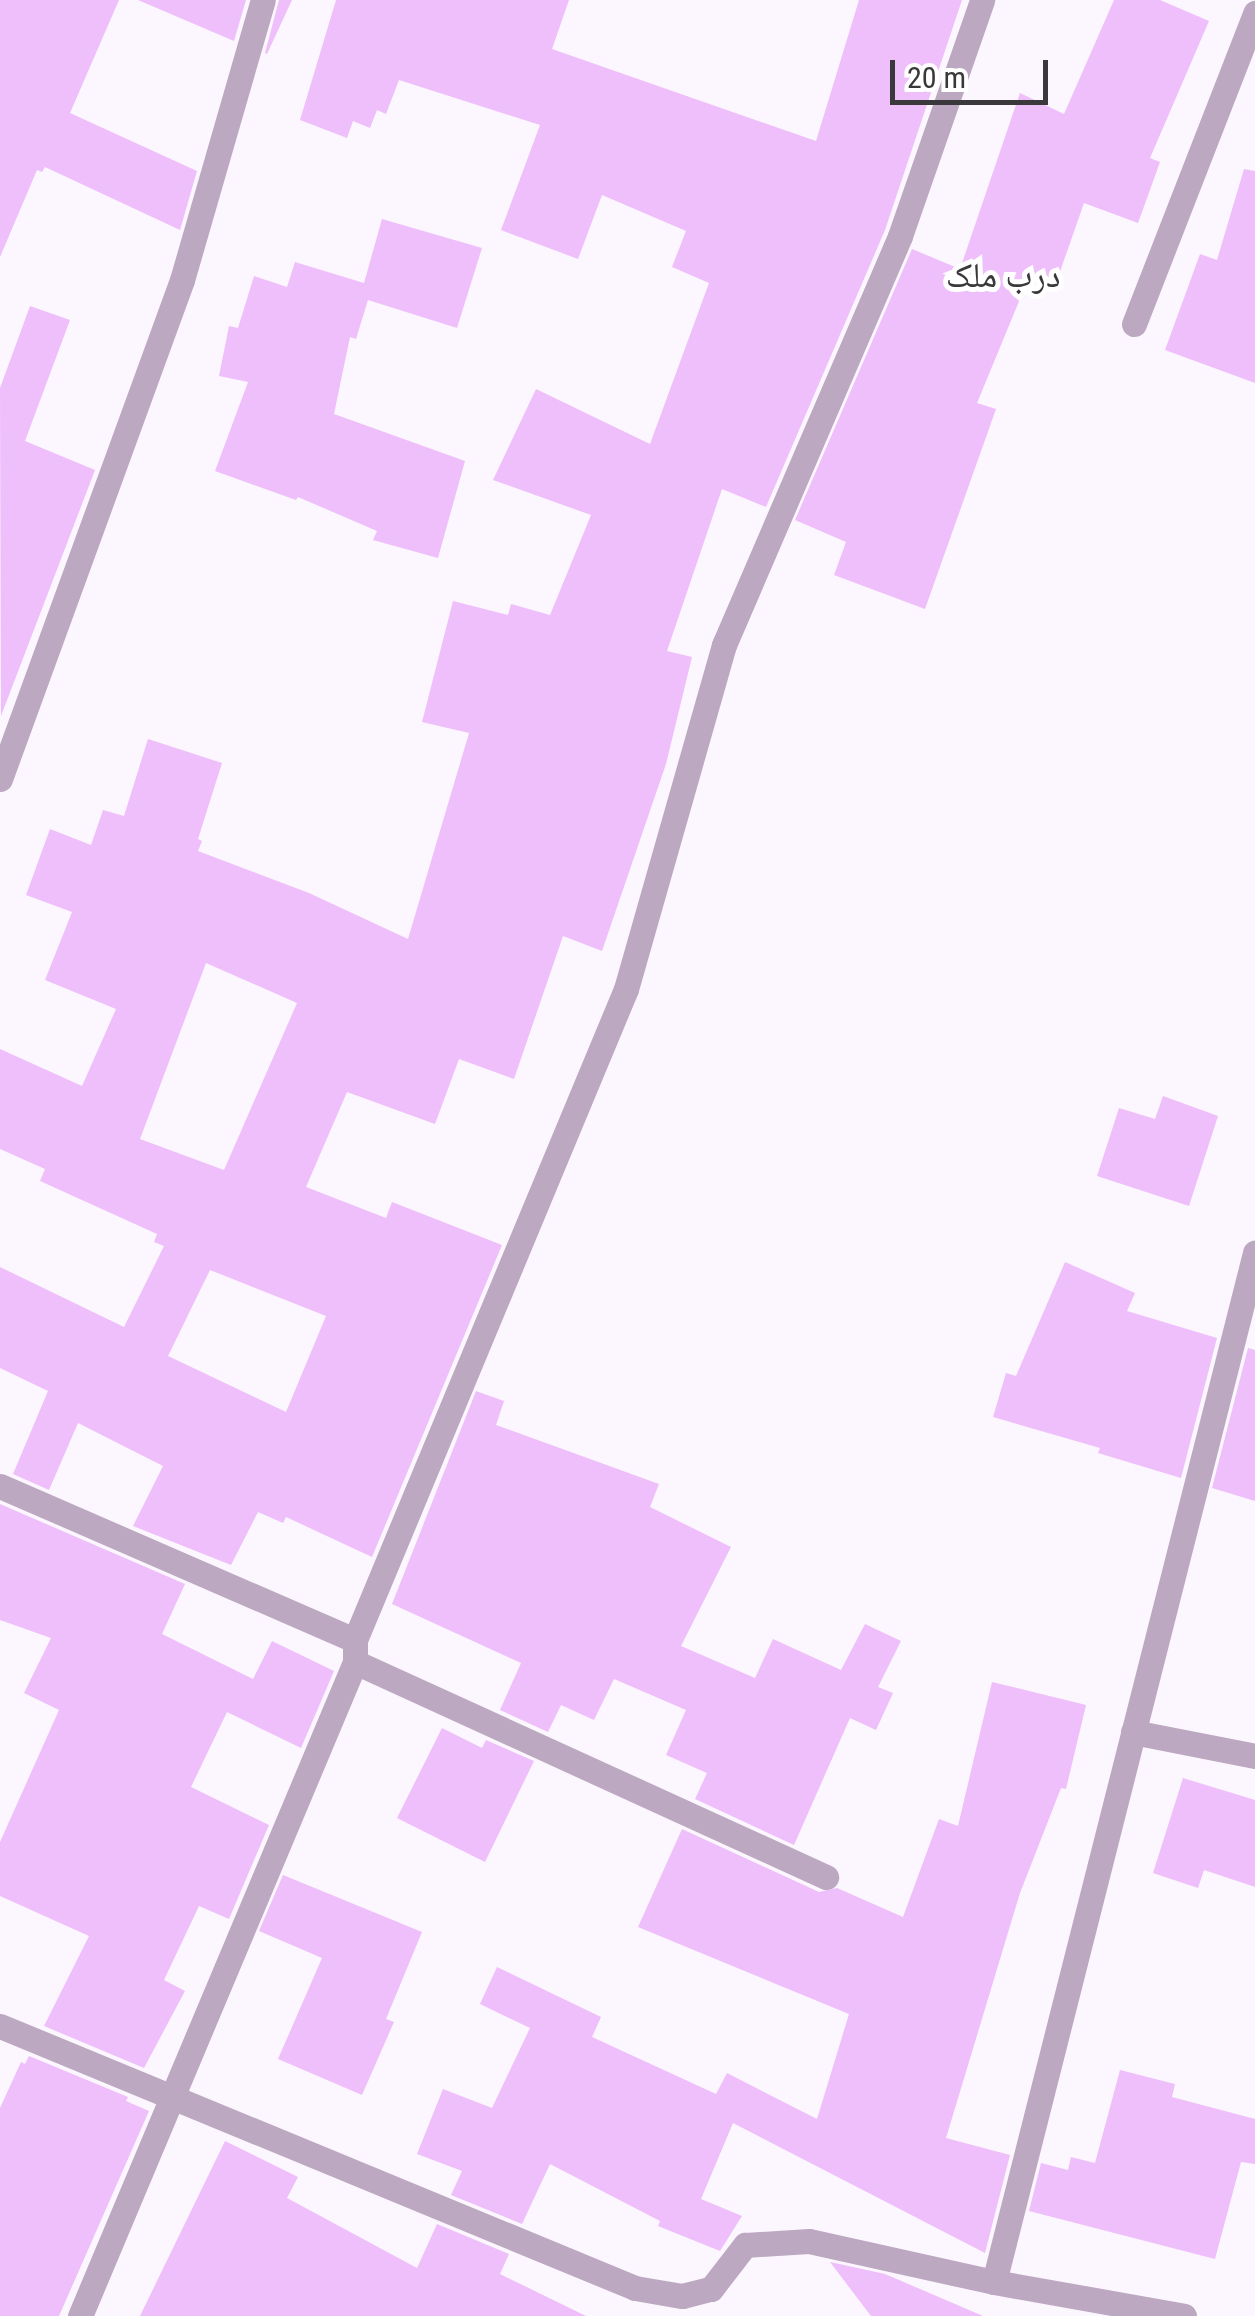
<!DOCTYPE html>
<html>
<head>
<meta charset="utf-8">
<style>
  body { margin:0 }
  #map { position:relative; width:1255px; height:2316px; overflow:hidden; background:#fcf6fe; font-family:"Roboto Condensed","Noto Naskh Arabic",sans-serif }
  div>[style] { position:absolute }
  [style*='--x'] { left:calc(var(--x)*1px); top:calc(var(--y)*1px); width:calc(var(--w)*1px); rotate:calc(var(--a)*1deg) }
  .building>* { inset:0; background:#eebffa }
  .minor>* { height:25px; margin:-12.5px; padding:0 12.5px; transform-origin:12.5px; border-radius:12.5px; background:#bca8c1 }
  span { translate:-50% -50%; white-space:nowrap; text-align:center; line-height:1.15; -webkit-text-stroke:10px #fff; paint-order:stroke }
  .neighbourhood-label { font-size:35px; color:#3b383b }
  .scale { position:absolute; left:890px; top:60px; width:158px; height:45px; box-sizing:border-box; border:5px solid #3b383b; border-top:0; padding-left:12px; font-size:30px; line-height:35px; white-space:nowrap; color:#3b383b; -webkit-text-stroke:8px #fff; paint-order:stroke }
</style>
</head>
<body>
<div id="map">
  <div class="building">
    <div style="clip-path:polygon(0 0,119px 0,70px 113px,197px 171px,180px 230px,45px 167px,42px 172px,37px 170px,0 257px)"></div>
    <div style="clip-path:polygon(138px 0,246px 0,234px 41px)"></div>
    <div style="clip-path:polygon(279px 0,292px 0,267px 54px,265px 53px)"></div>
    <div style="clip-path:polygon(evenodd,336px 0,569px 0,552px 49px,816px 141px,859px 0,962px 0,885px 230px,766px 507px,722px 489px,667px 651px,692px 657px,666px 764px,602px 951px,563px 936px,514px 1079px,459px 1059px,435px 1124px,347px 1092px,306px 1187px,386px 1218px,392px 1202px,502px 1245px,372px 1557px,286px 1517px,283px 1523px,258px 1512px,231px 1565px,133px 1526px,163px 1466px,78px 1423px,49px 1490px,13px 1474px,48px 1391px,0 1368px,0 1267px,124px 1327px,164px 1246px,154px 1242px,157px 1234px,40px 1181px,45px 1169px,0 1149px,0 1049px,82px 1086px,116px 1009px,45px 980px,72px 912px,26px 895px,50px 829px,91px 845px,103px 810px,124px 816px,148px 739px,222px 763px,198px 839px,202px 841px,198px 851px,309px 893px,408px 939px,469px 733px,422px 722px,453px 601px,508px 615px,511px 604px,550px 615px,591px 515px,493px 480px,536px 389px,650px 444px,709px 283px,672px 267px,686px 231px,602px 195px,578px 259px,501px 230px,540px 125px,399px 80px,386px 114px,377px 110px,370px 128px,353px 121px,347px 138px,300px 120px,336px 0,206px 963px,297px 1003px,224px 1170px,140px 1139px,206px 963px,336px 0,210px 1270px,326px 1316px,286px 1412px,168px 1356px,210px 1270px)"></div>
    <div style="clip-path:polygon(1114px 0,1160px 0,1209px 21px,1150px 158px,1160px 162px,1138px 223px,1084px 203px,1055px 286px,1029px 277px,977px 403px,996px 409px,925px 609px,834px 575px,846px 542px,795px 520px,912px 249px,960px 269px,1020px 93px,1064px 114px)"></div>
    <div style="clip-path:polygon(1244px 169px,1255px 171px,1255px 383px,1165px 350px,1200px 254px,1217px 260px)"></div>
    <div style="clip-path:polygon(382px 219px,482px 248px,457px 328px,368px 300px,356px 339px,350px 337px,334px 414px,465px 461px,438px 558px,373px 540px,377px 531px,298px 497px,296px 500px,215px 471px,248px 382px,219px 376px,229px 326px,238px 328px,254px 276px,287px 287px,295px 262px,364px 283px)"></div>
    <div style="clip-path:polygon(30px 306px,70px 320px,25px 441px,95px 470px,1px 716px,0 388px)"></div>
    <div style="clip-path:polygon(1163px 1096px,1218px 1116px,1189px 1206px,1097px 1176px,1119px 1108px,1155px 1119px)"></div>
    <div style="clip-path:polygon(1065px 1262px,1135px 1293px,1127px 1311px,1217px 1338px,1181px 1478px,1098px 1453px,1100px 1448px,993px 1417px,1006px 1373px,1016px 1376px)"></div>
    <div style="clip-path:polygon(1248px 1348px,1255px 1350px,1255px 1501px,1212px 1488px)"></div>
    <div style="clip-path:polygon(476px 1391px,504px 1401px,496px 1425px,659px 1484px,650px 1507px,731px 1547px,681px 1646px,755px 1678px,773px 1639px,841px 1670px,865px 1624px,901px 1641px,878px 1687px,893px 1693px,876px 1730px,850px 1718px,794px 1845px,695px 1799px,707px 1773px,666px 1755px,686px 1710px,614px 1679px,594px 1720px,561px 1705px,548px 1732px,500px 1710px,521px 1663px,392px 1604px)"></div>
    <div style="clip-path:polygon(0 1504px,185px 1584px,162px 1634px,253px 1679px,272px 1641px,334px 1671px,301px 1748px,227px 1712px,191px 1787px,269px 1825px,229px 1919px,199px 1906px,164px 1980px,185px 1991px,144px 2068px,44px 2026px,89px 1936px,0 1896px,0 1842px,59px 1710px,24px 1693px,51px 1638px,0 1620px)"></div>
    <div style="clip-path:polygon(992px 1682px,1086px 1705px,1066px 1789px,1061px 1788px,1020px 1893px,946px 2138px,1010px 2155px,985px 2253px,733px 2123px,701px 2199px,742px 2216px,720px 2251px,658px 2226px,660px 2221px,550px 2164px,522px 2224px,451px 2195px,462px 2171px,417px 2154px,443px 2089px,492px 2108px,530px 2028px,480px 2004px,497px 1967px,601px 2017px,592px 2037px,716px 2094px,727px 2073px,817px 2119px,849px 2014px,638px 1927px,682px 1829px,819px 1892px,837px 1888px,903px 1917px,939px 1819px,958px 1826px)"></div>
    <div style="clip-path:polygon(442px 1728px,482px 1748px,486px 1740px,534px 1761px,485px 1862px,397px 1818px)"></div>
    <div style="clip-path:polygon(1183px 1778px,1255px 1800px,1255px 1887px,1204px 1870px,1198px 1888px,1153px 1873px)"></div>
    <div style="clip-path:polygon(283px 1875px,422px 1932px,386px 2019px,394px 2022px,362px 2095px,278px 2059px,322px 1958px,259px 1931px)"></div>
    <div style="clip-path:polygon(29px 2056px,128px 2097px,126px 2101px,149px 2111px,59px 2316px,0 2316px,0 2108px,21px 2062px,25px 2064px)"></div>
    <div style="clip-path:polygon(1120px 2070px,1175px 2084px,1172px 2097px,1255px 2119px,1255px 2164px,1241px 2162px,1215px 2259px,1029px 2211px,1041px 2163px,1068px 2170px,1071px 2157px,1095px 2163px)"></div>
    <div style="clip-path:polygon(225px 2141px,298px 2177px,287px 2198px,417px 2268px,437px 2224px,509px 2254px,500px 2274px,586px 2316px,140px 2316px)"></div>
    <div style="clip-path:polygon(830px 2262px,885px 2274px,983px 2316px,871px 2316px)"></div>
  </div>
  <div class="minor">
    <div style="--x:1134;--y:324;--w:334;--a:-68.7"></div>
    <div style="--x:0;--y:779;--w:531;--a:-69.96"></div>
    <div style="--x:182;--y:280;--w:291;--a:-73.9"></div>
    <div style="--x:0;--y:1486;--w:387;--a:23.5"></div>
    <div style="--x:355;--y:1640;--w:22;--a:90"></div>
    <div style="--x:355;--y:1662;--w:518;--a:24.54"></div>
    <div style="--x:355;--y:1640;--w:705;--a:-67.4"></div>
    <div style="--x:626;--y:989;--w:358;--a:-74.1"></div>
    <div style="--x:724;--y:645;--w:445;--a:-66.7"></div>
    <div style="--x:900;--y:236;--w:250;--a:-70.8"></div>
    <div style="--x:1133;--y:1732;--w:124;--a:11.1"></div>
    <div style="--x:0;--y:2026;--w:687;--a:22.42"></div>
    <div style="--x:635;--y:2288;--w:48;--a:9.7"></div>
    <div style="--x:682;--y:2296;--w:30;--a:-14"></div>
    <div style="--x:711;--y:2289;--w:56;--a:-52.3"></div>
    <div style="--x:745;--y:2245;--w:64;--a:-3.6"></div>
    <div style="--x:809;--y:2241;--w:189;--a:12.5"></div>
    <div style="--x:994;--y:2282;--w:193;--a:10.1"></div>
    <div style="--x:994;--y:2282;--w:1062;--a:-75.77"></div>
    <div style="--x:80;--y:2316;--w:709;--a:-67.19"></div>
  </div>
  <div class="neighbourhood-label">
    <span style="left:1003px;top:276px">درب ملک</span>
  </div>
  <div class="scale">20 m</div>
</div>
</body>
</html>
